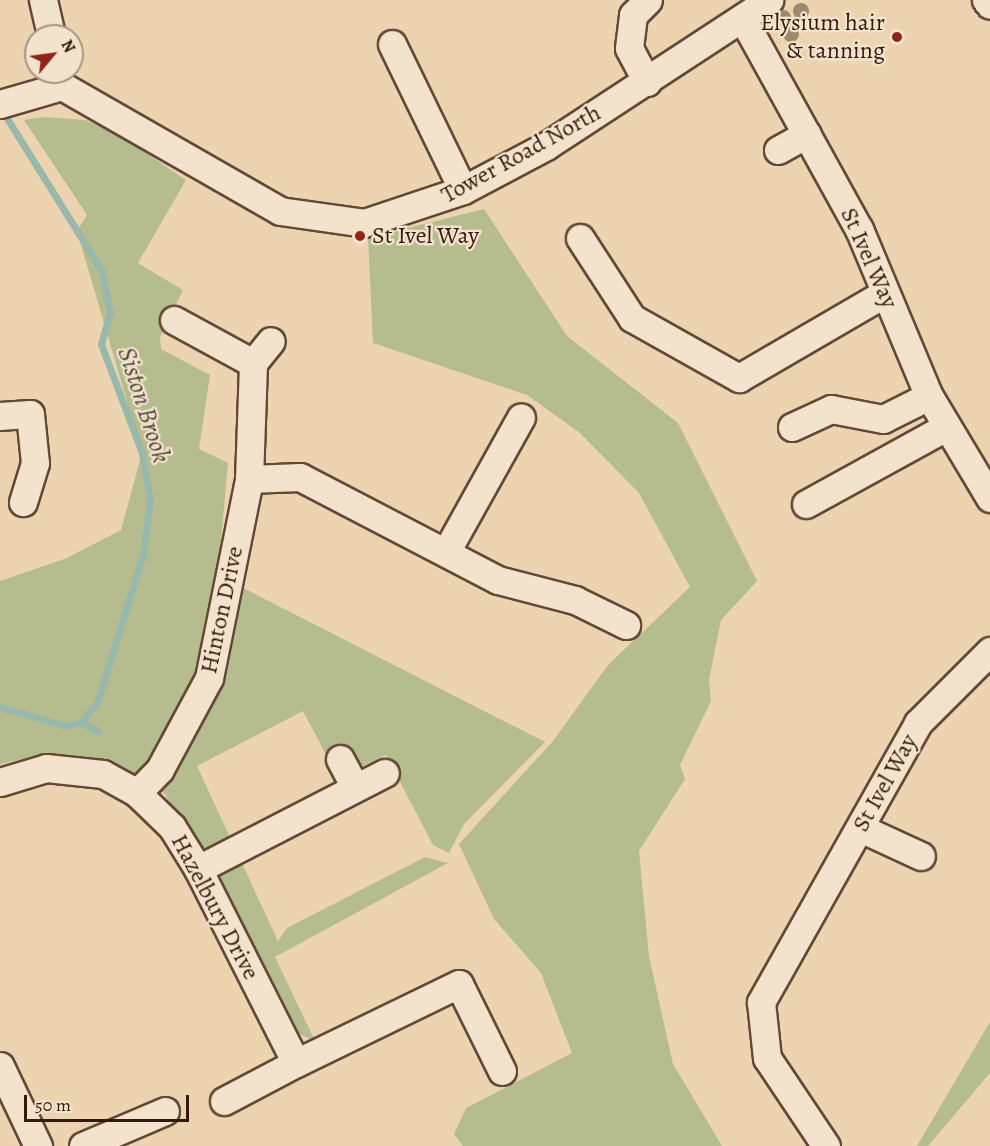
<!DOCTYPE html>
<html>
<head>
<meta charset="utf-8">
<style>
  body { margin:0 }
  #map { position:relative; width:990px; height:1146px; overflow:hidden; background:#edd4b1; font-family:Alegreya,serif }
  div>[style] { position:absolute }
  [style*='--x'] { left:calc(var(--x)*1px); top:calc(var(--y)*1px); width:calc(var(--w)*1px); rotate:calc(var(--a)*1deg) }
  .green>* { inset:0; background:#b5bd8e }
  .stream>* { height:7px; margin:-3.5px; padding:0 3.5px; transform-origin:3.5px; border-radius:3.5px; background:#99b8ac }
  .roads { filter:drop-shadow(2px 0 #624836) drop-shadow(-2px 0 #624836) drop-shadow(0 2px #624836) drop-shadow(0 -2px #624836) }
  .minor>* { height:27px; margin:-13.5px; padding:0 13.5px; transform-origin:13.5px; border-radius:13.5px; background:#f3e3cc }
  .trees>* { width:16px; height:16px; margin:-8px; border-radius:50%; background:#9c896c }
  .dots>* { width:16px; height:16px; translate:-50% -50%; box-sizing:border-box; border:3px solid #f3e3cc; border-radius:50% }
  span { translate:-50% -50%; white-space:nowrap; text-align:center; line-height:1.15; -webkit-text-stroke:4.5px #f3e3cc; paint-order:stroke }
  .poi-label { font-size:24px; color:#331a0d }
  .right { translate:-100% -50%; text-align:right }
  .left { translate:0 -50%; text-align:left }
  .street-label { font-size:24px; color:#331a0d }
  .water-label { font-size:26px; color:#52493d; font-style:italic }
  .north { position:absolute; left:24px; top:24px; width:60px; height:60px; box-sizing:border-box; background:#f3e3cc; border:2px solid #a69380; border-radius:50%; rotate:61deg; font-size:16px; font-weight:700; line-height:24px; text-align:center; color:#331a0d }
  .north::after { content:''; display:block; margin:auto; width:21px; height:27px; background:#8f2418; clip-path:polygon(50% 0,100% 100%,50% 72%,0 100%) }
  .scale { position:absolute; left:24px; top:1095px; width:165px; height:27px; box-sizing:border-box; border:3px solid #331a0d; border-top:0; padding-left:8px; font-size:18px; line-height:21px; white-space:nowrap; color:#331a0d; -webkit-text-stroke:4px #f3e3cc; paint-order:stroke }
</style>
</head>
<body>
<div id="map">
  <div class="green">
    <div style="clip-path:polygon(44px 117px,85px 120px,113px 131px,186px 180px,138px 263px,183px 290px,160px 337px,161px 349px,210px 375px,199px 449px,228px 463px,218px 575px,545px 742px,464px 824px,449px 853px,433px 845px,386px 755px,358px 768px,330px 762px,303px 711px,197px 766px,278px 941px,287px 928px,425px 857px,448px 863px,275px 957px,315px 1041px,288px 1029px,165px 794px,127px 769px,81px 758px,40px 755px,0 764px,0 581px,67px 558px,121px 530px,142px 453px,77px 231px,87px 215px,24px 120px)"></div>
    <div style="clip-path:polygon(484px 209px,567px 336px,678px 423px,757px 581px,721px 620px,709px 680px,711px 701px,680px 765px,685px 779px,639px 851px,649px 956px,673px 1064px,722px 1146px,463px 1146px,454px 1134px,466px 1108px,572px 1053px,541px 973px,494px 919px,459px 844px,553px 741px,608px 665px,690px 587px,639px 493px,580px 433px,527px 395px,373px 343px,368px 238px)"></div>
    <div style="clip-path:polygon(990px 1022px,990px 1073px,928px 1146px,917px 1146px)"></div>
  </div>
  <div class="stream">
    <div style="--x:0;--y:707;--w:70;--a:15.8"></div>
    <div style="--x:67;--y:726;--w:15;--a:-16"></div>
    <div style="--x:81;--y:722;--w:25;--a:-50"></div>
    <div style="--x:97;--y:703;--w:156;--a:-72.8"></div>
    <div style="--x:143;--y:554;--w:54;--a:-82.6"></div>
    <div style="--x:150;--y:500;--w:48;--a:-99.7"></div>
    <div style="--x:142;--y:453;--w:116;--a:-110.6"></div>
    <div style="--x:101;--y:344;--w:32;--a:-74"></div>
    <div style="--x:110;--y:313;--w:43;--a:-100.8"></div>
    <div style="--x:102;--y:271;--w:191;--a:-121.9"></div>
    <div style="--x:81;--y:722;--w:19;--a:28"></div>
  </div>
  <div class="roads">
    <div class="minor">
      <div style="--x:43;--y:0;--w:37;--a:77"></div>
      <div style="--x:986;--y:0;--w:6;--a:51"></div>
      <div style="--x:744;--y:21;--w:238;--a:61.1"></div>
      <div style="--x:859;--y:229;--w:181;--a:67.3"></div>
      <div style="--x:929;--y:396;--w:119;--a:59.1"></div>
      <div style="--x:392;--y:44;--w:162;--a:64.1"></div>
      <div style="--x:647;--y:82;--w:38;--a:-118"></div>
      <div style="--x:629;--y:48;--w:33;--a:-83"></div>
      <div style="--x:633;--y:15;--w:21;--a:-45"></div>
      <div style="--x:62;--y:86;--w:251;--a:29.8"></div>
      <div style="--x:280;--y:211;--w:85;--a:8.1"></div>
      <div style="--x:364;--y:223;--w:104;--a:-18.4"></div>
      <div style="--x:463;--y:190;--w:94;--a:-27.9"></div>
      <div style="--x:546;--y:146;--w:267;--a:-33.2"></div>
      <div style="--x:0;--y:104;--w:65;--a:-16.2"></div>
      <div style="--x:778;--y:150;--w:33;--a:-29"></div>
      <div style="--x:580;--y:238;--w:95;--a:57"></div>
      <div style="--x:632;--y:318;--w:123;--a:29.3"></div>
      <div style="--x:739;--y:378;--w:169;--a:-30.2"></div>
      <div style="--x:174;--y:320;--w:90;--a:28.6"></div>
      <div style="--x:0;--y:416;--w:30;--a:-4"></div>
      <div style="--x:30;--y:414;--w:49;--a:84.2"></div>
      <div style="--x:35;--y:463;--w:41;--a:107.1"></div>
      <div style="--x:792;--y:427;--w:43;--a:-24.8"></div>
      <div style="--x:831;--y:409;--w:53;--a:10.9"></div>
      <div style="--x:883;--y:419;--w:51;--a:-26.6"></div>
      <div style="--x:249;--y:479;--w:51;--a:-2.2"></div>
      <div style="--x:300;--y:477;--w:223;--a:27.5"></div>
      <div style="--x:498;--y:580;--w:80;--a:14.6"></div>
      <div style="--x:575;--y:600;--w:57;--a:26.1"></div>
      <div style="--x:806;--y:504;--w:160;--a:-28.8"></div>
      <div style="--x:446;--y:552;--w:154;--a:-60.9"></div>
      <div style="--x:340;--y:759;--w:32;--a:62"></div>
      <div style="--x:0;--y:782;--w:48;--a:-16.9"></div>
      <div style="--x:46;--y:768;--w:57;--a:6"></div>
      <div style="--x:103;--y:774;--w:39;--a:29"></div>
      <div style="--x:137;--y:793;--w:49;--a:44.2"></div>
      <div style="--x:172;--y:827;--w:49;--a:58.2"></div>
      <div style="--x:198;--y:869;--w:217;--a:63.2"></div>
      <div style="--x:296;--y:1063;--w:181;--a:-25.9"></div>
      <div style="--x:459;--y:984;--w:97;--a:63.7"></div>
      <div style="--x:137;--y:793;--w:33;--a:-46"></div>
      <div style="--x:160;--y:769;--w:103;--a:-61.7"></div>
      <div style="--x:209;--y:678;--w:203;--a:-78.6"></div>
      <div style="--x:249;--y:479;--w:116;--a:-88"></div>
      <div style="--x:253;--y:363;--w:28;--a:-51"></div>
      <div style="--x:860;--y:828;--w:67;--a:24.7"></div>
      <div style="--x:198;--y:869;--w:210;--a:-27.2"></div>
      <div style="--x:0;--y:1066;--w:89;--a:64.6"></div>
      <div style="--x:224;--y:1101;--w:81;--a:-27.8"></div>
      <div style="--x:83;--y:1146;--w:89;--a:-23.1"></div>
      <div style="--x:826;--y:1146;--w:106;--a:-123.8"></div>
      <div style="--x:767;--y:1058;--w:56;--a:-96.1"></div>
      <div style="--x:761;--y:1002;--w:320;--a:-60.6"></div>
      <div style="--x:918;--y:723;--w:102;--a:-45"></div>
    </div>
  </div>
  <div class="trees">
    <div style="left:801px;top:11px"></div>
    <div style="left:783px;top:18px"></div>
    <div style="left:791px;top:34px"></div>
  </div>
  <div class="dots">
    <div style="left:897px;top:37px;background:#8f2418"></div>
    <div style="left:360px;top:236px;background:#8f2418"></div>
  </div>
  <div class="poi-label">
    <span class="right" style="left:885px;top:37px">Elysium hair<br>&amp; tanning</span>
    <span class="left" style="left:372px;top:236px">St Ivel Way</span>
  </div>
  <div class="street-label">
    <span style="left:521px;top:154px;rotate:-29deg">Tower Road North</span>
    <span style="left:869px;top:258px;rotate:66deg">St Ivel Way</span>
    <span style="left:222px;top:610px;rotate:-78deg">Hinton Drive</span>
    <span style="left:885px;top:783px;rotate:-61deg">St Ivel Way</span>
    <span style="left:215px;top:907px;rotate:62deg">Hazelbury Drive</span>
  </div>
  <div class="water-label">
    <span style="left:144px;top:405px;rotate:72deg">Siston Brook</span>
  </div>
  <div class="north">N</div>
  <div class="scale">50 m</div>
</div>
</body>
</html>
